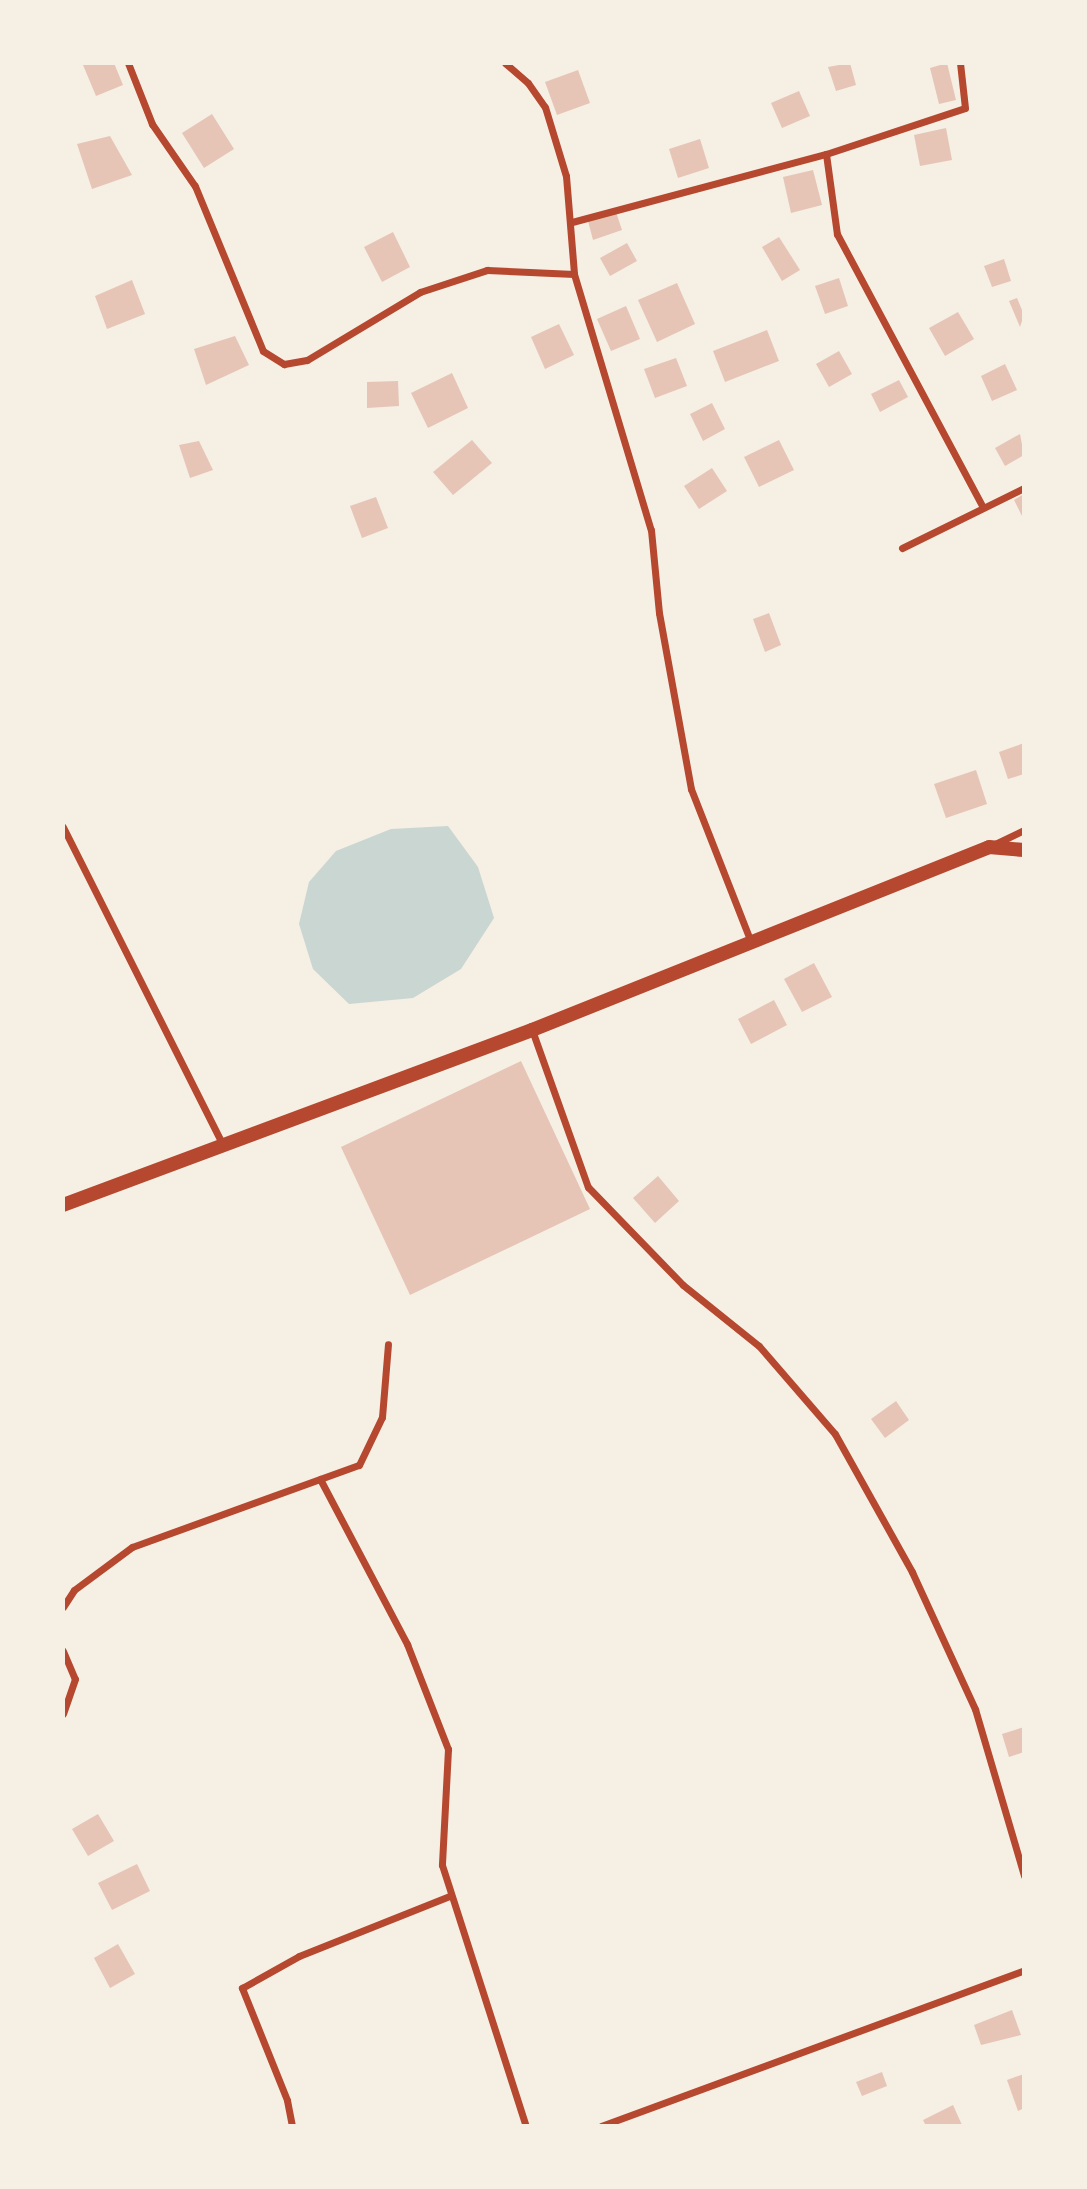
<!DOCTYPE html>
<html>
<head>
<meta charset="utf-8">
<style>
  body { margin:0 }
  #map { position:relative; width:1087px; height:2189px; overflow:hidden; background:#f6efe4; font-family:"Roboto Condensed",sans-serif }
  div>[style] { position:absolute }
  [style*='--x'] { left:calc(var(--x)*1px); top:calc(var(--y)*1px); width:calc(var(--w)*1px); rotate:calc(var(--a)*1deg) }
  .water>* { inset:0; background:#c9d6d2 }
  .building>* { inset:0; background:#e6c5b7 }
  .minor>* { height:7px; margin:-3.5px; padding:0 3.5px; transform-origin:3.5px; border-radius:3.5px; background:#b5482f }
  .secondary>* { height:14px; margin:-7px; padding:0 7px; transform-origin:7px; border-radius:7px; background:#b5482f }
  span { translate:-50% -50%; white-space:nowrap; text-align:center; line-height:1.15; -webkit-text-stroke:5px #f6efe4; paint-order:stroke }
  .frame { position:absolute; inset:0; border:65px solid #f6efe4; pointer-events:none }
</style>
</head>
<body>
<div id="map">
  <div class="water">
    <div style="clip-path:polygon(448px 826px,478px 867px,494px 918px,461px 969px,413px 998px,349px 1004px,313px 969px,299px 924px,309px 882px,336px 851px,391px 829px)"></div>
  </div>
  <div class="building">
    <div style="clip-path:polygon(114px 63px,123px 85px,96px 96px,83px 65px)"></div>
    <div style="clip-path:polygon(850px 63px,856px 85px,836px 91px,828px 67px)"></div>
    <div style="clip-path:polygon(947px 63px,956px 100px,939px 104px,930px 68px)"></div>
    <div style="clip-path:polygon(578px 70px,590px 103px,557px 115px,545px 82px)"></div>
    <div style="clip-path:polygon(799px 91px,810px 116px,782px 128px,771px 103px)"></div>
    <div style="clip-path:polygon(212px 114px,234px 149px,204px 168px,182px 133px)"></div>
    <div style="clip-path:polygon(946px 128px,952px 160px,920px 166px,914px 135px)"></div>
    <div style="clip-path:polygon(110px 136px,132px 175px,92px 189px,77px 144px)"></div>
    <div style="clip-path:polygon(700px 139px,709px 168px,678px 178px,669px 149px)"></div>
    <div style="clip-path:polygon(813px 170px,822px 205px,791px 213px,783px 177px)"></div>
    <div style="clip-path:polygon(616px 212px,622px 230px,593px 240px,588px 221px)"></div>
    <div style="clip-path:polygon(393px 232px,410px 267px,382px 282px,364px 247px)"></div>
    <div style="clip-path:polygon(779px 237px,800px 270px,782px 281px,762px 247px)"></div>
    <div style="clip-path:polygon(627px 243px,637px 261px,610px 276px,600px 258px)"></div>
    <div style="clip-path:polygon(1004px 259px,1011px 281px,992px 287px,984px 266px)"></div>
    <div style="clip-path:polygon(839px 278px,848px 306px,825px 314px,815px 286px)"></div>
    <div style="clip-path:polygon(132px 280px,145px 314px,107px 329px,95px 296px)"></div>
    <div style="clip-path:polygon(677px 283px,695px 324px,657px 342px,638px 300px)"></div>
    <div style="clip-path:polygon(1017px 298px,1024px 315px,1020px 327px,1009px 301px)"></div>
    <div style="clip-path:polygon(626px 306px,640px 339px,611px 351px,597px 319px)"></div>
    <div style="clip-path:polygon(958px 312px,974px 339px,945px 356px,929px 328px)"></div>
    <div style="clip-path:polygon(559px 324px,574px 355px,545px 369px,531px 337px)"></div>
    <div style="clip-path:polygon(767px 330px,779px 361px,725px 382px,713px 351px)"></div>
    <div style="clip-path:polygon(235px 336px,249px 365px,206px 385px,194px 349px)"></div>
    <div style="clip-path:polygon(839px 351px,852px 374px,829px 387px,816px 364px)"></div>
    <div style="clip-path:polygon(676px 358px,687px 386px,655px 398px,644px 369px)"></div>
    <div style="clip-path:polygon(1005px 364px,1017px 390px,992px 401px,981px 376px)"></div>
    <div style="clip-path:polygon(452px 373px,468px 408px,428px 428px,411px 393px)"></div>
    <div style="clip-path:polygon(899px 380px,908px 397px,880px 412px,871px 394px)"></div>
    <div style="clip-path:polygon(398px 381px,399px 406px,367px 408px,367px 382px)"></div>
    <div style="clip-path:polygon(712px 403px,725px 429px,703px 441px,690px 414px)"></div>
    <div style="clip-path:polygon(1020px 434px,1024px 455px,1005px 466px,995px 448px)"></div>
    <div style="clip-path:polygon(472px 440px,492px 463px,453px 495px,433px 472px)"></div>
    <div style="clip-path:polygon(779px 440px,794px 470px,759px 487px,744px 457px)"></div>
    <div style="clip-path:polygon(199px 441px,213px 470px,190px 478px,179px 445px)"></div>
    <div style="clip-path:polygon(712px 468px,727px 491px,699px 509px,684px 486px)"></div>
    <div style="clip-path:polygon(1024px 494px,1024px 520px,1014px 500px)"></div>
    <div style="clip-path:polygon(376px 497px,388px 528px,362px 538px,350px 506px)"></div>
    <div style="clip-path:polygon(769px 613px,781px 645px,765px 652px,753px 619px)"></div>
    <div style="clip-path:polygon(1024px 743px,1024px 774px,1008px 779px,999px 752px)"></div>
    <div style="clip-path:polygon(976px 770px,987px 804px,946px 818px,934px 784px)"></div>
    <div style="clip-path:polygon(814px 963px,832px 997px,802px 1012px,784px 979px)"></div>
    <div style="clip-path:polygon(774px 1000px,787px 1025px,751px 1044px,738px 1019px)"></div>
    <div style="clip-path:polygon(521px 1061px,590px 1209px,410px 1295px,341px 1147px)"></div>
    <div style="clip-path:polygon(658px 1176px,679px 1201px,655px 1223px,633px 1198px)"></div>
    <div style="clip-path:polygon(896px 1401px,909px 1420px,885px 1438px,871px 1419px)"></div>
    <div style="clip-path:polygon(1024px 1727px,1024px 1752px,1009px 1757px,1002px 1734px)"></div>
    <div style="clip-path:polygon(98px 1814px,114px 1841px,88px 1856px,72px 1829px)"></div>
    <div style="clip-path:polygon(137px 1864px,150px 1891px,112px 1910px,98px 1883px)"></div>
    <div style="clip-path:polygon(118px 1944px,135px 1974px,110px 1988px,94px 1958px)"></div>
    <div style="clip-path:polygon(1012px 2010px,1021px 2035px,981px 2045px,974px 2025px)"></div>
    <div style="clip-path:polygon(882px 2072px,887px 2086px,862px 2096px,856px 2082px)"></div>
    <div style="clip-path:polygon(1024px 2074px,1024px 2108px,1018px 2111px,1007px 2080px)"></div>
    <div style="clip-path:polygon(953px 2105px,962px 2125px,926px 2126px,923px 2120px)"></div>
  </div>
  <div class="minor">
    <div style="--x:128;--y:63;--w:66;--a:68.5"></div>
    <div style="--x:152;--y:124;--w:75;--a:55.3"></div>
    <div style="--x:195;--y:186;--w:178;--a:67.6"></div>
    <div style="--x:263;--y:351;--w:25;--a:32"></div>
    <div style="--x:284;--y:364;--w:23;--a:-10"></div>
    <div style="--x:307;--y:360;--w:132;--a:-31"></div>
    <div style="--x:420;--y:292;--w:71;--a:-18.2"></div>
    <div style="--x:487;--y:270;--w:87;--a:2.6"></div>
    <div style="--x:505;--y:63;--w:30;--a:41"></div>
    <div style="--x:528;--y:83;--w:29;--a:55"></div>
    <div style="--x:545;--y:107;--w:72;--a:73.1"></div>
    <div style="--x:566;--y:176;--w:98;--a:85.3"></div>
    <div style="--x:574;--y:274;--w:267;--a:73.3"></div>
    <div style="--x:651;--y:530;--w:83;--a:84.5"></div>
    <div style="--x:659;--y:613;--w:179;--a:79.7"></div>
    <div style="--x:691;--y:789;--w:164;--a:68.6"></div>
    <div style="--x:826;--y:154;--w:81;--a:82.2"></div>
    <div style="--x:837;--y:234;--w:308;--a:61.9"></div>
    <div style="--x:572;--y:222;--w:263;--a:-15"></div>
    <div style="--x:826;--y:154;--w:146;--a:-18.3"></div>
    <div style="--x:965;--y:108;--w:45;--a:-96.3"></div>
    <div style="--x:902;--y:548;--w:136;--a:-26.2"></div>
    <div style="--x:63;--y:827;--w:358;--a:63.3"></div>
    <div style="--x:993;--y:845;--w:34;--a:-26"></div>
    <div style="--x:532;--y:1030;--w:167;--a:70.4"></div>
    <div style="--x:588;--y:1187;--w:136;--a:45.9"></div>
    <div style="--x:683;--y:1285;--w:97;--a:38.8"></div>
    <div style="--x:759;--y:1346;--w:116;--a:49.2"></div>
    <div style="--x:835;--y:1434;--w:158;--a:60.8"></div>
    <div style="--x:912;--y:1572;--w:151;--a:65.3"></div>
    <div style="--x:975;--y:1709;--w:174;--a:73.6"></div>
    <div style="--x:320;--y:1479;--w:187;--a:62.2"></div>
    <div style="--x:407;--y:1644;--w:113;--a:68.7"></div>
    <div style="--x:448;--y:1749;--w:116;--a:93"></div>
    <div style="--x:442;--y:1865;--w:274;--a:72.2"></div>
    <div style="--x:63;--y:1607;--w:20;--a:-57"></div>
    <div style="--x:74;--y:1590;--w:72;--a:-36.6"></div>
    <div style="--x:132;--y:1547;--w:241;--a:-19.9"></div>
    <div style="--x:359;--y:1465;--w:53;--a:-64.4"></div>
    <div style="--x:382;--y:1417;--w:73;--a:-85.3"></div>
    <div style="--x:63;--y:1651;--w:30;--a:67"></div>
    <div style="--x:75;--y:1679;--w:37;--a:109"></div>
    <div style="--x:292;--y:2126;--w:26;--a:-101"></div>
    <div style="--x:287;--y:2100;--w:121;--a:-111.9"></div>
    <div style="--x:242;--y:1988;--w:65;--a:-29.3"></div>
    <div style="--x:299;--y:1956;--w:162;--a:-21.7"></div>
    <div style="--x:601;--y:2126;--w:451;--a:-20.2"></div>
  </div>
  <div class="secondary">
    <div style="--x:63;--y:1205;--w:501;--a:-20.46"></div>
    <div style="--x:532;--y:1030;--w:492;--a:-21.8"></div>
    <div style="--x:989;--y:847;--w:35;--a:5"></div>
  </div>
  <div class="frame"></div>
</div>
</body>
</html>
